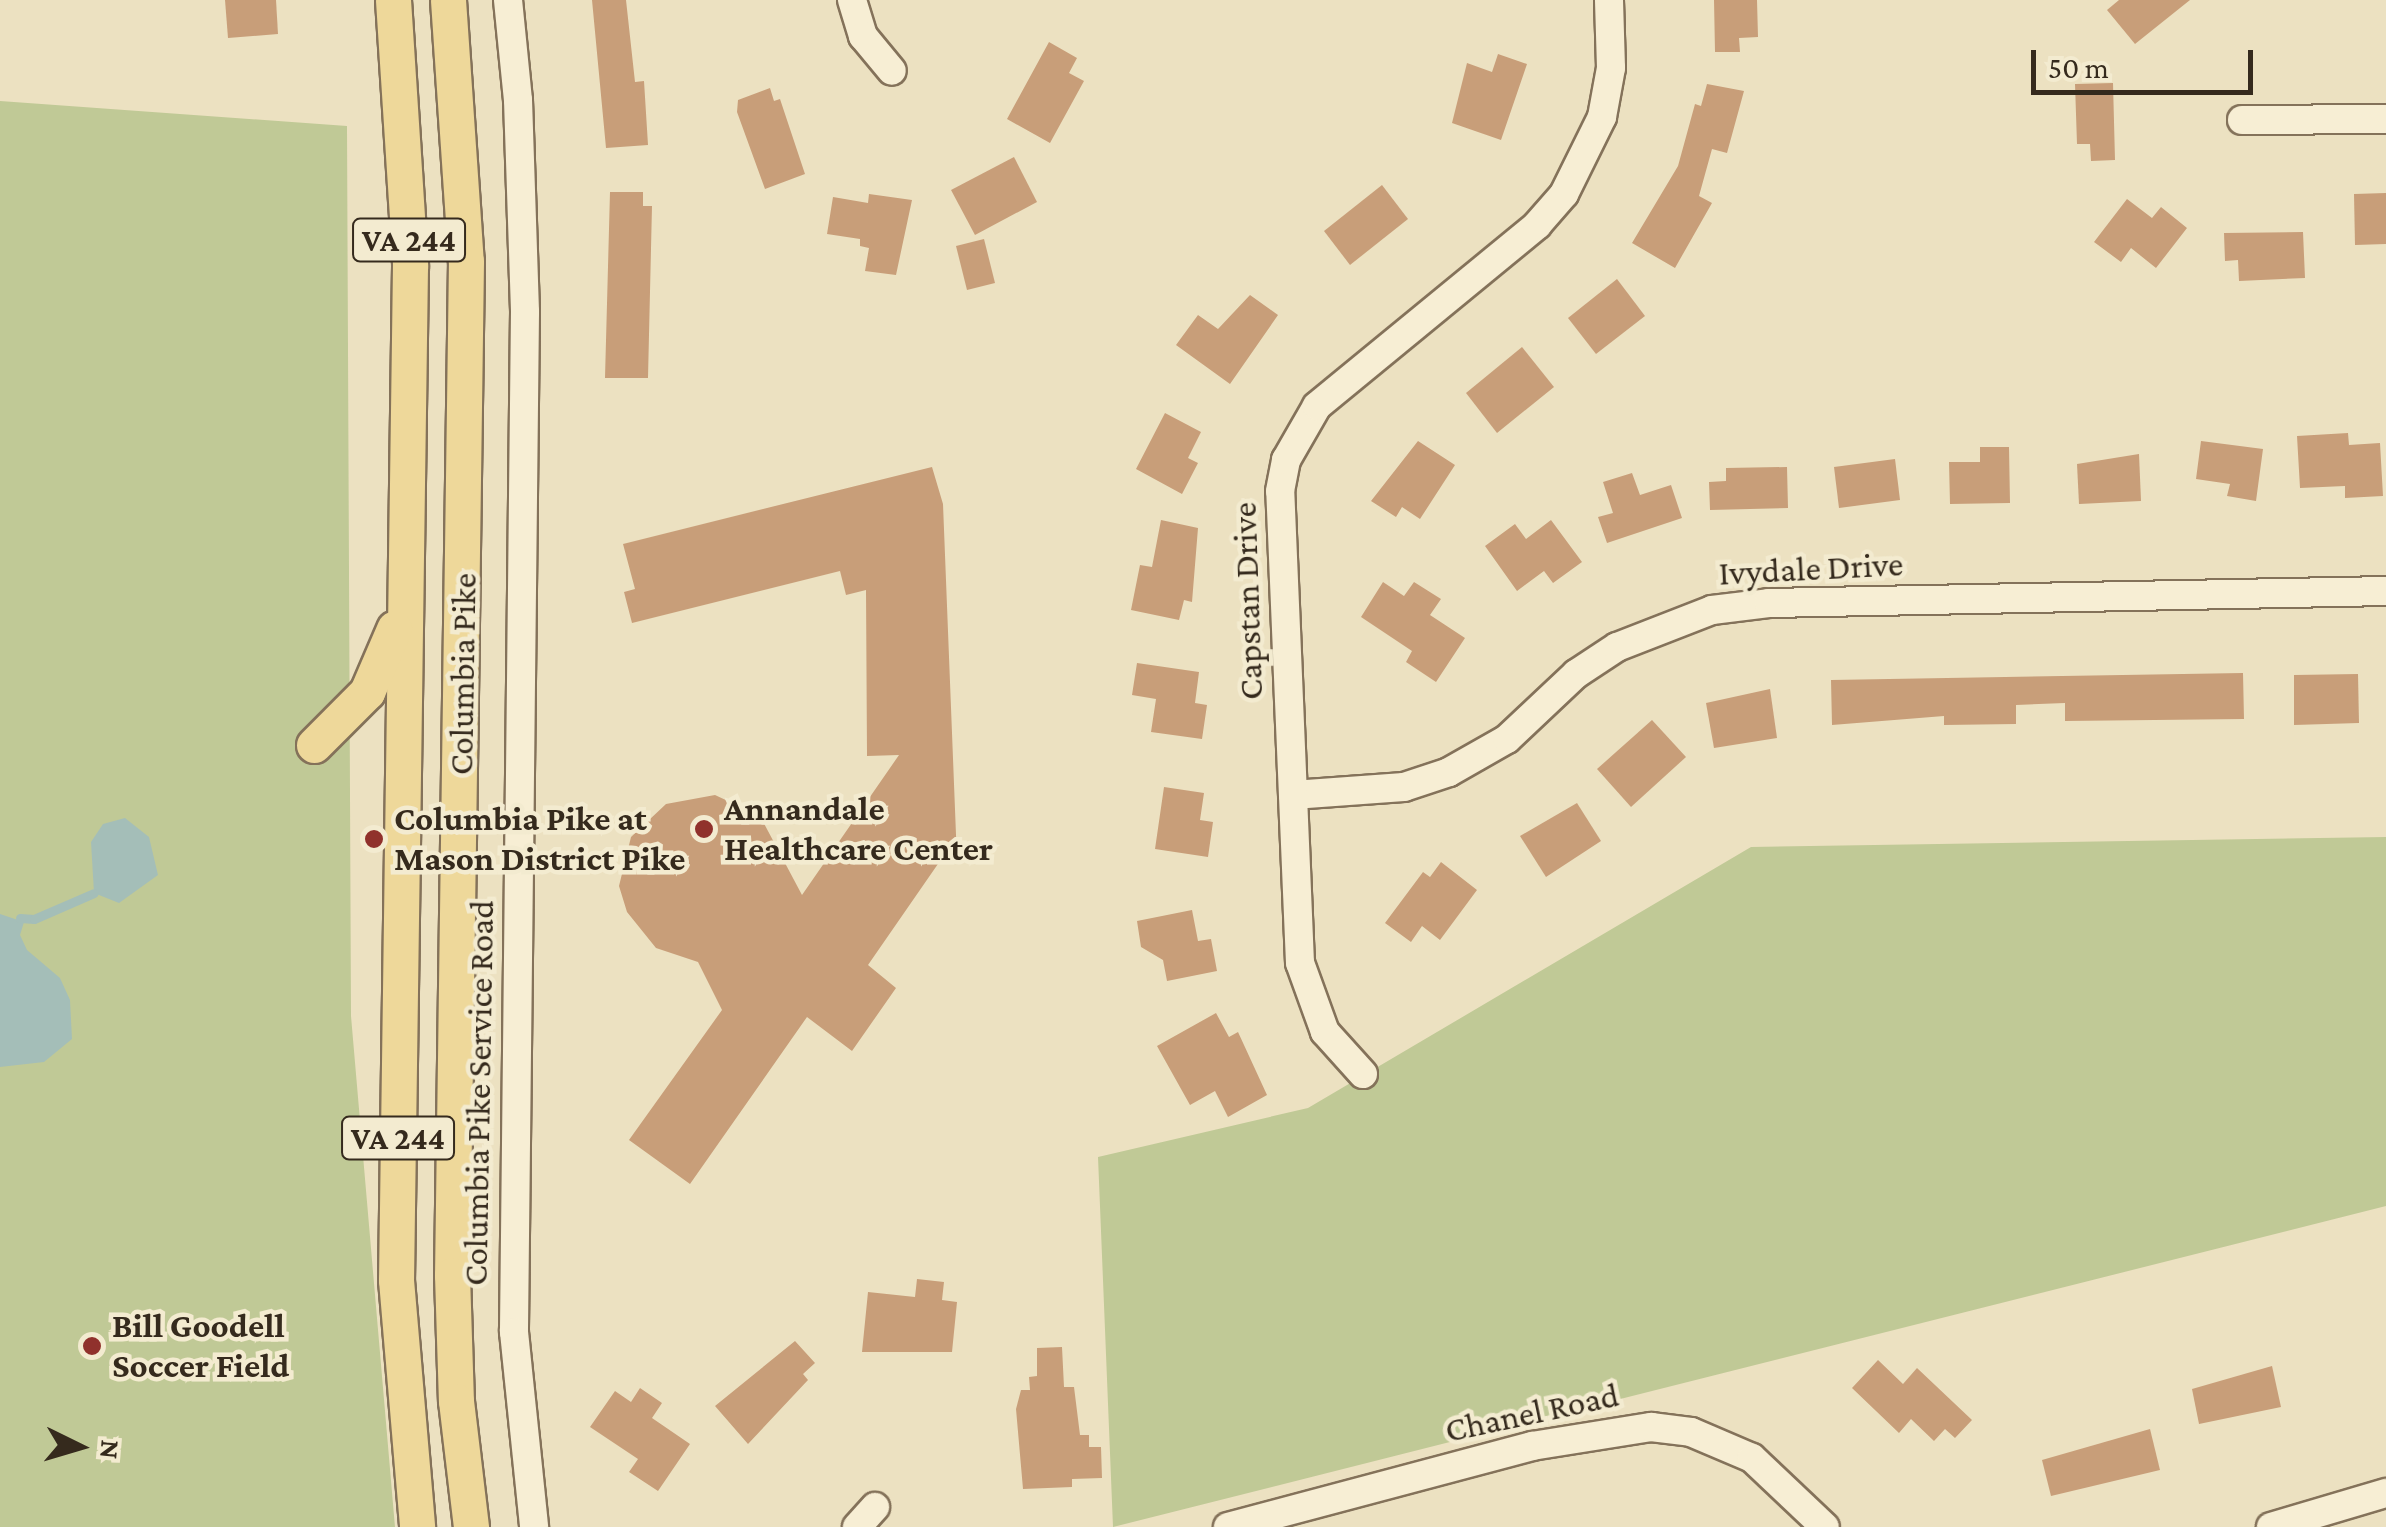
<!DOCTYPE html>
<html>
<head>
<meta charset="utf-8">
<style>
  body { margin:0 }
  #map { position:relative; width:2386px; height:1527px; overflow:hidden; background:#ece1c1; font-family:"Crimson Pro",serif }
  div>[style] { position:absolute }
  [style*='--x'] { left:calc(var(--x)*1px); top:calc(var(--y)*1px); width:calc(var(--w)*1px); rotate:calc(var(--a)*1deg) }
  .green>* { inset:0; background:#c0c996 }
  .water>* { inset:0; background:#a4beb8 }
  .stream>* { height:9px; margin:-4.5px; padding:0 4.5px; transform-origin:4.5px; border-radius:4.5px; background:#a4beb8 }
  .building>* { inset:0; background:#c89e79 }
  .roads { filter:drop-shadow(2px 0 #84725a) drop-shadow(-2px 0 #84725a) drop-shadow(0 2px #84725a) drop-shadow(0 -2px #84725a) }
  .minor>* { height:28px; margin:-14px; padding:0 14px; transform-origin:14px; border-radius:14px; background:#f7eed4 }
  .major>* { height:35px; margin:-17.5px; padding:0 17.5px; transform-origin:17.5px; border-radius:17.5px; background:#eed89a }
  .dots>* { width:28px; height:28px; translate:-50% -50%; box-sizing:border-box; border:5px solid #f3ebd0; border-radius:50% }
  span { translate:-50% -50%; white-space:nowrap; text-align:center; line-height:1.15; -webkit-text-stroke:9px #f3ebd0; paint-order:stroke }
  .shield-label span { padding:2px 8px; background:#f3ebd0; border:2px solid; border-radius:8px; -webkit-text-stroke-width:0 }
  .shield-label { font-size:32px; color:#352a1d; font-weight:700 }
  .street-label { font-size:35px; color:#352a1d }
  .poi-label { font-size:35px; color:#352a1d; font-weight:700 }
  .left { translate:0 -50%; text-align:left }
  .north { position:absolute; left:30px; top:1397px; width:100px; height:100px; -webkit-text-stroke:8px #f3ebd0; paint-order:stroke; rotate:95deg; font-size:28px; font-weight:700; line-height:40px; text-align:center; color:#352a1d }
  .north::after { content:''; display:block; margin:auto; width:35px; height:45px; background:#352a1d; clip-path:polygon(50% 0,100% 100%,50% 72%,0 100%) }
  .scale { position:absolute; left:2031px; top:50px; width:222px; height:45px; box-sizing:border-box; border:5px solid #352a1d; border-top:0; padding-left:12px; font-size:30px; line-height:35px; white-space:nowrap; color:#352a1d; -webkit-text-stroke:8px #f3ebd0; paint-order:stroke }
</style>
</head>
<body>
<div id="map">
  <div class="green">
    <div style="clip-path:polygon(0 101px,347px 126px,351px 1016px,395px 1527px,0 1527px)"></div>
    <div style="clip-path:polygon(2386px 837px,2386px 1206px,1113px 1527px,1098px 1157px,1308px 1108px,1751px 847px)"></div>
  </div>
  <div class="water">
    <div style="clip-path:polygon(125px 818px,149px 837px,158px 875px,119px 903px,94px 893px,91px 842px,103px 824px)"></div>
    <div style="clip-path:polygon(0 914px,24px 922px,20px 935px,27px 950px,60px 978px,70px 1000px,72px 1039px,44px 1062px,0 1067px)"></div>
  </div>
  <div class="stream">
    <div style="--x:20;--y:918;--w:14;--a:4"></div>
    <div style="--x:34;--y:919;--w:65;--a:-23.4"></div>
  </div>
  <div class="building">
    <div style="clip-path:polygon(225px 0,276px 0,278px 34px,228px 38px)"></div>
    <div style="clip-path:polygon(592px 0,626px 0,635px 82px,644px 81px,648px 145px,606px 148px)"></div>
    <div style="clip-path:polygon(1714px 0,1757px 0,1758px 37px,1739px 38px,1740px 52px,1715px 52px)"></div>
    <div style="clip-path:polygon(2119px 0,2190px 0,2135px 44px,2107px 10px)"></div>
    <div style="clip-path:polygon(1049px 42px,1077px 58px,1069px 73px,1084px 81px,1050px 143px,1007px 119px)"></div>
    <div style="clip-path:polygon(1498px 54px,1527px 64px,1501px 140px,1452px 123px,1467px 63px,1492px 72px)"></div>
    <div style="clip-path:polygon(2113px 83px,2115px 160px,2091px 161px,2090px 144px,2077px 144px,2075px 84px)"></div>
    <div style="clip-path:polygon(1707px 84px,1744px 91px,1727px 153px,1712px 149px,1699px 196px,1712px 203px,1675px 268px,1632px 243px,1678px 166px,1695px 104px,1701px 106px)"></div>
    <div style="clip-path:polygon(770px 88px,774px 101px,780px 99px,805px 174px,765px 189px,737px 112px,738px 100px)"></div>
    <div style="clip-path:polygon(1014px 157px,1037px 202px,975px 235px,951px 190px)"></div>
    <div style="clip-path:polygon(1382px 185px,1408px 219px,1350px 265px,1324px 231px)"></div>
    <div style="clip-path:polygon(610px 192px,643px 192px,643px 206px,652px 206px,648px 378px,605px 378px)"></div>
    <div style="clip-path:polygon(2386px 193px,2386px 244px,2355px 245px,2354px 194px)"></div>
    <div style="clip-path:polygon(869px 194px,912px 200px,896px 275px,865px 271px,869px 248px,860px 246px,860px 239px,827px 234px,833px 197px,868px 203px)"></div>
    <div style="clip-path:polygon(2127px 199px,2152px 218px,2161px 207px,2187px 228px,2156px 268px,2131px 248px,2121px 262px,2094px 242px)"></div>
    <div style="clip-path:polygon(2303px 232px,2305px 278px,2239px 281px,2238px 260px,2225px 261px,2224px 233px)"></div>
    <div style="clip-path:polygon(984px 239px,995px 283px,967px 290px,956px 246px)"></div>
    <div style="clip-path:polygon(1617px 279px,1645px 316px,1596px 354px,1568px 318px)"></div>
    <div style="clip-path:polygon(1250px 295px,1278px 315px,1230px 384px,1176px 345px,1198px 315px,1218px 329px)"></div>
    <div style="clip-path:polygon(1522px 347px,1554px 387px,1497px 433px,1466px 393px)"></div>
    <div style="clip-path:polygon(1165px 413px,1201px 432px,1188px 458px,1198px 463px,1182px 494px,1136px 469px)"></div>
    <div style="clip-path:polygon(2348px 433px,2349px 445px,2380px 443px,2383px 496px,2345px 498px,2345px 486px,2300px 488px,2297px 436px)"></div>
    <div style="clip-path:polygon(1418px 441px,1455px 465px,1420px 519px,1402px 507px,1396px 517px,1371px 501px)"></div>
    <div style="clip-path:polygon(2201px 441px,2263px 449px,2256px 501px,2227px 496px,2230px 484px,2196px 479px)"></div>
    <div style="clip-path:polygon(1980px 447px,2009px 447px,2010px 503px,1950px 504px,1949px 462px,1980px 462px)"></div>
    <div style="clip-path:polygon(2139px 454px,2141px 501px,2079px 504px,2077px 464px)"></div>
    <div style="clip-path:polygon(1895px 459px,1900px 500px,1839px 508px,1834px 467px)"></div>
    <div style="clip-path:polygon(932px 467px,943px 504px,957px 860px,940px 861px,868px 965px,896px 988px,852px 1051px,807px 1017px,690px 1184px,629px 1140px,722px 1010px,698px 962px,656px 948px,627px 912px,619px 886px,631px 837px,666px 804px,715px 795px,760px 816px,802px 895px,899px 755px,867px 756px,866px 590px,846px 595px,840px 571px,632px 623px,624px 592px,635px 589px,623px 544px)"></div>
    <div style="clip-path:polygon(1787px 467px,1788px 508px,1710px 510px,1709px 482px,1726px 481px,1726px 468px)"></div>
    <div style="clip-path:polygon(1632px 473px,1640px 495px,1671px 485px,1682px 518px,1607px 543px,1598px 517px,1613px 513px,1603px 482px)"></div>
    <div style="clip-path:polygon(1161px 520px,1198px 528px,1192px 602px,1184px 600px,1179px 620px,1131px 610px,1140px 565px,1152px 567px)"></div>
    <div style="clip-path:polygon(1551px 520px,1582px 562px,1553px 583px,1544px 571px,1517px 591px,1485px 546px,1515px 524px,1526px 539px)"></div>
    <div style="clip-path:polygon(1383px 582px,1404px 596px,1414px 582px,1441px 599px,1430px 615px,1465px 638px,1436px 682px,1406px 662px,1412px 651px,1361px 617px)"></div>
    <div style="clip-path:polygon(1137px 663px,1199px 672px,1195px 703px,1207px 705px,1202px 739px,1151px 732px,1156px 699px,1132px 695px)"></div>
    <div style="clip-path:polygon(2243px 673px,2244px 719px,2065px 721px,2065px 703px,2016px 705px,2016px 724px,1944px 725px,1944px 716px,1832px 725px,1831px 680px)"></div>
    <div style="clip-path:polygon(2358px 674px,2359px 723px,2294px 725px,2294px 675px)"></div>
    <div style="clip-path:polygon(1770px 689px,1777px 738px,1714px 748px,1706px 703px)"></div>
    <div style="clip-path:polygon(1652px 720px,1686px 757px,1631px 807px,1597px 769px)"></div>
    <div style="clip-path:polygon(1164px 787px,1204px 793px,1200px 820px,1213px 822px,1208px 857px,1155px 849px)"></div>
    <div style="clip-path:polygon(1577px 803px,1601px 841px,1546px 877px,1520px 836px)"></div>
    <div style="clip-path:polygon(1441px 862px,1477px 890px,1440px 940px,1422px 926px,1411px 942px,1385px 923px,1423px 872px,1430px 877px)"></div>
    <div style="clip-path:polygon(1192px 910px,1198px 941px,1211px 939px,1217px 971px,1167px 981px,1163px 960px,1141px 947px,1137px 921px)"></div>
    <div style="clip-path:polygon(1216px 1013px,1229px 1037px,1238px 1032px,1267px 1095px,1228px 1117px,1215px 1091px,1190px 1105px,1157px 1046px)"></div>
    <div style="clip-path:polygon(917px 1279px,944px 1282px,942px 1300px,957px 1302px,952px 1352px,862px 1352px,868px 1292px,915px 1297px)"></div>
    <div style="clip-path:polygon(795px 1341px,815px 1363px,803px 1374px,808px 1380px,748px 1444px,715px 1406px)"></div>
    <div style="clip-path:polygon(1062px 1347px,1064px 1387px,1074px 1387px,1080px 1435px,1089px 1435px,1089px 1447px,1101px 1447px,1102px 1478px,1072px 1479px,1072px 1487px,1023px 1489px,1016px 1409px,1021px 1390px,1030px 1390px,1029px 1377px,1037px 1376px,1037px 1348px)"></div>
    <div style="clip-path:polygon(1878px 1360px,1903px 1384px,1917px 1368px,1972px 1420px,1955px 1438px,1945px 1429px,1934px 1441px,1911px 1419px,1899px 1433px,1852px 1388px)"></div>
    <div style="clip-path:polygon(2272px 1366px,2281px 1407px,2199px 1424px,2192px 1389px)"></div>
    <div style="clip-path:polygon(640px 1388px,662px 1403px,652px 1418px,690px 1444px,658px 1491px,629px 1472px,638px 1459px,590px 1427px,615px 1391px,631px 1402px)"></div>
    <div style="clip-path:polygon(2150px 1429px,2160px 1470px,2051px 1496px,2042px 1460px)"></div>
  </div>
  <div class="roads">
    <div class="minor">
      <div style="--x:508;--y:0;--w:100;--a:84.3"></div>
      <div style="--x:518;--y:100;--w:212;--a:88.1"></div>
      <div style="--x:525;--y:312;--w:1020;--a:90.62"></div>
      <div style="--x:514;--y:1332;--w:196;--a:84.1"></div>
      <div style="--x:852;--y:0;--w:38;--a:73"></div>
      <div style="--x:863;--y:36;--w:45;--a:50.4"></div>
      <div style="--x:2242;--y:120;--w:144;--a:-0.4"></div>
      <div style="--x:1293;--y:795;--w:111;--a:-4.1"></div>
      <div style="--x:1404;--y:787;--w:47;--a:-18.4"></div>
      <div style="--x:1449;--y:772;--w:67;--a:-29.6"></div>
      <div style="--x:1507;--y:739;--w:95;--a:-43.3"></div>
      <div style="--x:1576;--y:674;--w:49;--a:-33.4"></div>
      <div style="--x:1617;--y:647;--w:102;--a:-21.3"></div>
      <div style="--x:1712;--y:610;--w:57;--a:-7"></div>
      <div style="--x:1769;--y:603;--w:617;--a:-1.11"></div>
      <div style="--x:1363;--y:1074;--w:57;--a:-132.1"></div>
      <div style="--x:1325;--y:1032;--w:73;--a:-109.9"></div>
      <div style="--x:1300;--y:963;--w:472;--a:-92.4"></div>
      <div style="--x:1280;--y:491;--w:32;--a:-79"></div>
      <div style="--x:1286;--y:460;--w:62;--a:-60.1"></div>
      <div style="--x:1317;--y:406;--w:285;--a:-39.4"></div>
      <div style="--x:1537;--y:225;--w:41;--a:-48.9"></div>
      <div style="--x:1564;--y:194;--w:86;--a:-63.7"></div>
      <div style="--x:1602;--y:117;--w:50;--a:-79.6"></div>
      <div style="--x:1611;--y:68;--w:68;--a:-91.7"></div>
      <div style="--x:857;--y:1527;--w:27;--a:-48"></div>
      <div style="--x:1228;--y:1527;--w:315;--a:-14.9"></div>
      <div style="--x:1532;--y:1446;--w:121;--a:-9.1"></div>
      <div style="--x:1651;--y:1427;--w:40;--a:7.1"></div>
      <div style="--x:1691;--y:1432;--w:66;--a:23.1"></div>
      <div style="--x:1752;--y:1458;--w:100;--a:43.4"></div>
      <div style="--x:2271;--y:1527;--w:120;--a:-16.5"></div>
    </div>
    <div class="major">
      <div style="--x:393;--y:0;--w:267;--a:86.3"></div>
      <div style="--x:410;--y:266;--w:1014;--a:90.79"></div>
      <div style="--x:396;--y:1280;--w:248;--a:85.1"></div>
      <div style="--x:448;--y:0;--w:262;--a:86.1"></div>
      <div style="--x:466;--y:261;--w:1014;--a:90.79"></div>
      <div style="--x:452;--y:1275;--w:126;--a:88.2"></div>
      <div style="--x:456;--y:1401;--w:127;--a:83.2"></div>
      <div style="--x:314;--y:745;--w:75;--a:-45"></div>
      <div style="--x:367;--y:692;--w:69;--a:-66.8"></div>
    </div>
  </div>
  <div class="dots">
    <div style="left:704px;top:829px;background:#90312c"></div>
    <div style="left:374px;top:839px;background:#90312c"></div>
    <div style="left:92px;top:1346px;background:#90312c"></div>
  </div>
  <div class="shield-label">
    <span style="left:409px;top:240px">VA 244</span>
    <span style="left:398px;top:1138px">VA 244</span>
  </div>
  <div class="street-label">
    <span style="left:1811px;top:569px;rotate:-3deg">Ivydale Drive</span>
    <span style="left:1248px;top:601px;rotate:-92deg">Capstan Drive</span>
    <span style="left:463px;top:674px;rotate:-89deg">Columbia Pike</span>
    <span style="left:479px;top:1093px;rotate:-89deg">Columbia Pike Service Road</span>
    <span style="left:1532px;top:1413px;rotate:-12deg">Chanel Road</span>
  </div>
  <div class="poi-label">
    <span class="left" style="left:724px;top:829px">Annandale<br>Healthcare Center</span>
    <span class="left" style="left:394px;top:839px">Columbia Pike at<br>Mason District Pike</span>
    <span class="left" style="left:112px;top:1346px">Bill Goodell<br>Soccer Field</span>
  </div>
  <div class="north">N</div>
  <div class="scale">50 m</div>
</div>
</body>
</html>
